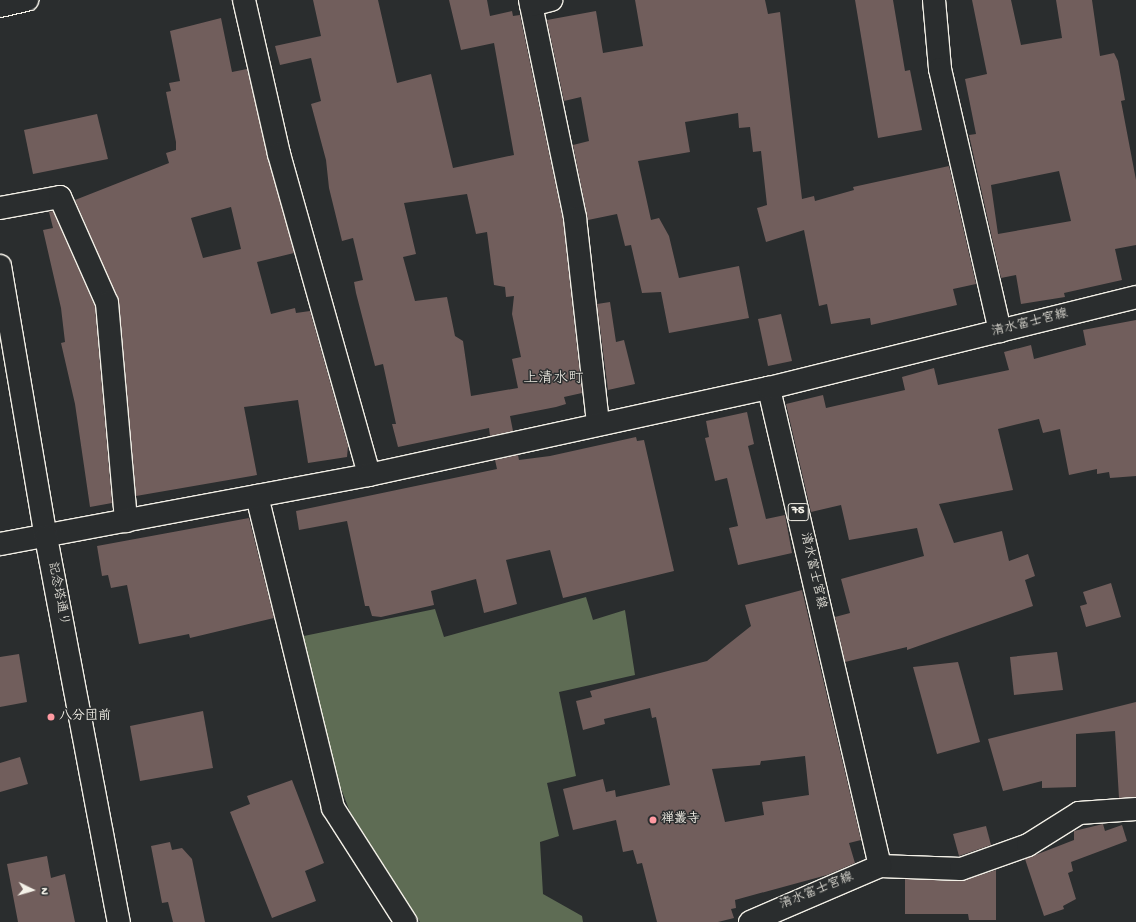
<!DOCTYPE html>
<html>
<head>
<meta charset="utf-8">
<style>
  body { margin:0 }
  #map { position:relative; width:1136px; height:922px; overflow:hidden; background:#2a2d2e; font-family:"Gochi Hand","Klee One",sans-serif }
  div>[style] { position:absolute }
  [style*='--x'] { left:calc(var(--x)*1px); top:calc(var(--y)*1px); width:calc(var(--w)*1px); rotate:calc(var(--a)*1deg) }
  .green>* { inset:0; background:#5e6c54 }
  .building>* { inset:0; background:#715e5c }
  .roads { filter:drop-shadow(1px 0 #f4f1e8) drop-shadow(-1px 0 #f4f1e8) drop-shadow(0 1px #f4f1e8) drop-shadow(0 -1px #f4f1e8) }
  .minor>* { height:22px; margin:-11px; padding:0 11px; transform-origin:11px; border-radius:11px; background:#2a2d2e }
  .major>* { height:22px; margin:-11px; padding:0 11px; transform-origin:11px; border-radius:11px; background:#2a2d2e }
  .dots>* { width:11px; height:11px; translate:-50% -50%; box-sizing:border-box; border:2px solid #2a2d2e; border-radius:50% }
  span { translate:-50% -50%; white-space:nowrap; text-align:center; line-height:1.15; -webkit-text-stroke:3px #2a2d2e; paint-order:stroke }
  .shield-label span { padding:1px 3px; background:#2a2d2e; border:1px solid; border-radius:3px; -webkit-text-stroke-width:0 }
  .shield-label { font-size:12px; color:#f4f1e8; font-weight:700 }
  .street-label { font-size:13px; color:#f4f1e8 }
  .poi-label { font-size:13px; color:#f4f1e8; font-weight:700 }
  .left { translate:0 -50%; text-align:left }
  .quarter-label { font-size:15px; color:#f4f1e8 }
  .north { position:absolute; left:12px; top:870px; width:40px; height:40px; -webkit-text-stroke:3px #2a2d2e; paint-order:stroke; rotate:95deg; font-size:11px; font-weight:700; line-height:16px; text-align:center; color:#f4f1e8 }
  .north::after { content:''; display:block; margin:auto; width:14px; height:18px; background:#f4f1e8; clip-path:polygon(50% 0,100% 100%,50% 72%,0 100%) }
</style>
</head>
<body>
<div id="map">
  <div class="green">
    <div style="clip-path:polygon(586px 597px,593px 620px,625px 610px,635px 675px,559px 692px,576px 776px,547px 783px,559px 836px,540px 842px,543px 894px,582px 916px,583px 922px,420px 922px,350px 812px,330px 760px,299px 637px,435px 609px,444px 637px)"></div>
  </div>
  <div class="building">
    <div style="clip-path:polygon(evenodd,313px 0,378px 0,397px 83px,431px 74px,453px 168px,514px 155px,494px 43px,461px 50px,449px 0,487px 0,490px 16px,512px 11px,513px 16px,520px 15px,563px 220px,582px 393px,564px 397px,566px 404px,556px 407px,510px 416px,513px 431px,490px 436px,489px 428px,398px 447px,392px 424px,396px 424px,383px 364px,375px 366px,356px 293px,354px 282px,363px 280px,353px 238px,342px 241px,329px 188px,326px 160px,311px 104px,321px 101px,311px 58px,280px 65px,275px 46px,321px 36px,313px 0,467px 194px,476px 234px,487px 232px,494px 285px,505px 287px,506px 297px,514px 296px,512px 314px,521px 357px,512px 359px,518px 388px,471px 396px,463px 341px,455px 336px,447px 297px,415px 301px,403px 257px,416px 254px,404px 203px,467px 194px)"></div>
    <div style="clip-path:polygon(635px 0,765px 0,768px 14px,780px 12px,802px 199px,814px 196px,815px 201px,854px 190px,853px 187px,949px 166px,976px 284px,953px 289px,957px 305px,871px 325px,870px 318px,831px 324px,827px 304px,819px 306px,804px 230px,766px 242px,757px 208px,767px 205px,761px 151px,753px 152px,750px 127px,739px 128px,738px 113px,685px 122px,690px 152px,638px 161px,651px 220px,659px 218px,669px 236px,679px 278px,739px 266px,749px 318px,669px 333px,661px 292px,642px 293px,631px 245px,625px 246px,617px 214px,588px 220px,573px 145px,589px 141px,581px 97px,564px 101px,547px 20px,596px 11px,603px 53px,643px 46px)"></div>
    <div style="clip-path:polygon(855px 0,893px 0,905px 71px,910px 70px,922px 130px,878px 138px)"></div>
    <div style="clip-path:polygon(evenodd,972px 0,1011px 0,1021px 45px,1062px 38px,1056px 0,1092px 0,1100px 56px,1114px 53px,1118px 61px,1125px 100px,1121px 101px,1136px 180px,1136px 245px,1115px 249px,1122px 280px,1064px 293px,1065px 297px,1021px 304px,1016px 275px,1001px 278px,969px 135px,976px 134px,965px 79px,987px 74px,972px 0,1059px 171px,1071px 221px,998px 234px,991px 185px,1059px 171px)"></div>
    <div style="clip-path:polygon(evenodd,221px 18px,232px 72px,247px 69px,294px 253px,257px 262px,271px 314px,295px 308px,296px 313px,310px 311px,348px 446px,347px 457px,308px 463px,298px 400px,244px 407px,257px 475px,136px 496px,119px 302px,75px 200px,169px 163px,166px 153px,176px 150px,176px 142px,166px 92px,171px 91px,169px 83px,180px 81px,170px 31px,221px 18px,231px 207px,241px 249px,203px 258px,191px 218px,231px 207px)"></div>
    <div style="clip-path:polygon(97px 114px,108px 159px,33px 174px,24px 130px)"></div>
    <div style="clip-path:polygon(53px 211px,95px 306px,112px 503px,90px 507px,75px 404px,61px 343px,65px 342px,61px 308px,43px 230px,53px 228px,49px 212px)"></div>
    <div style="clip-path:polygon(610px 302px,616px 342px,624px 340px,635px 384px,608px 390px,597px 304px)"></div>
    <div style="clip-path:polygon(781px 314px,792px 361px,768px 366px,758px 319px)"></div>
    <div style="clip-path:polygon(1136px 320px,1136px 476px,1110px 478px,1109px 472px,1097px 474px,1097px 469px,1069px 475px,1060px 429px,1043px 433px,1039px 419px,998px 429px,1013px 490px,939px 504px,954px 543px,1002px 531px,1009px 561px,1028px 554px,1035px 576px,1025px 580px,1033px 606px,907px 650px,907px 647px,845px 662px,835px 617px,850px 613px,841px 579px,924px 556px,917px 528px,849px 540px,841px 505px,811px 512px,786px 404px,823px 395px,826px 408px,905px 390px,902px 377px,934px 368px,938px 385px,1009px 370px,1004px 352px,1031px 345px,1034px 359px,1086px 345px,1083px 330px)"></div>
    <div style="clip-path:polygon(747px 412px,754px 444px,748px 446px,766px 519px,785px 515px,792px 553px,738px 565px,729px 528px,738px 526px,727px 478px,715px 481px,705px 438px,709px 437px,706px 421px)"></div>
    <div style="clip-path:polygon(636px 437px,637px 441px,644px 440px,674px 571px,563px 598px,550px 550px,506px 560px,517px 604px,484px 613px,476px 579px,431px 591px,434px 605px,381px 617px,372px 616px,369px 606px,365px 606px,347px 521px,299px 530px,296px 511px,497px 469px,495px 460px,518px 455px,519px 460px,550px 456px)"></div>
    <div style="clip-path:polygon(249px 518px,274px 618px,190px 638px,189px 634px,139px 644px,127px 585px,111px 588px,108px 575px,102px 576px,97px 546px)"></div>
    <div style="clip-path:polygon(1111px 583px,1121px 617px,1086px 627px,1080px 606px,1087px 604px,1083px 592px)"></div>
    <div style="clip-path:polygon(evenodd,802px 590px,861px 840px,849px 843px,855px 863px,827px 875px,735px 900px,736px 908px,731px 909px,734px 918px,718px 922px,657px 922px,642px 863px,637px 864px,633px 850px,623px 852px,616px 820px,573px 830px,563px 789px,603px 779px,606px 792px,615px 790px,616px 797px,670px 785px,656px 717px,652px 718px,650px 708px,604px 719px,605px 724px,583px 730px,576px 701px,592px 697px,590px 691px,707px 661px,751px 626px,745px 605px,802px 590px,805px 756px,809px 795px,762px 802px,764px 815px,725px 822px,712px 769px,760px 765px,761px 761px,805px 756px)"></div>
    <div style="clip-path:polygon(1057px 652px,1063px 690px,1014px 695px,1010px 657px)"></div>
    <div style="clip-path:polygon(19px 654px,27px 702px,0 707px,0 657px)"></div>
    <div style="clip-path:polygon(958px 662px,980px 742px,937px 754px,913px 667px)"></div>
    <div style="clip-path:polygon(1136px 702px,1136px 797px,1119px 798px,1115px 731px,1076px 734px,1076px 787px,1042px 788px,1042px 781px,1003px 791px,988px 739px)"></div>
    <div style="clip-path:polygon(203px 711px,213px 768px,140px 781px,130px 726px)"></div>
    <div style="clip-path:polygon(20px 757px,28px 784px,0 792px,0 763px)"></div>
    <div style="clip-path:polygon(292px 780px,324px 863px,305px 871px,316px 901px,272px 918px,230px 812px,250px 804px,247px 796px)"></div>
    <div style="clip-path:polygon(1103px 824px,1105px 831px,1122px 825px,1127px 841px,1071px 862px,1073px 871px,1068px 873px,1076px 899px,1063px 906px,1064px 909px,1044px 916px,1025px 859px,1074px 840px,1074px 831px)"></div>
    <div style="clip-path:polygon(986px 826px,991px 845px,959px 856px,953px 834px)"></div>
    <div style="clip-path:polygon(170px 842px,172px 850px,182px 848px,192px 859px,205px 922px,173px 922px,168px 902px,162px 903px,151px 846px)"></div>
    <div style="clip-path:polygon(47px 856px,51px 878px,65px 874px,75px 922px,18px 922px,7px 864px)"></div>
    <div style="clip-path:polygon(996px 870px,996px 920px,969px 920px,968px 914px,905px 914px,905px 879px,961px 881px)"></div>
  </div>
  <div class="roads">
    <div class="minor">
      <div style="--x:244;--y:0;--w:158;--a:77.2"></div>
      <div style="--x:279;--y:154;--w:333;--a:74.3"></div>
      <div style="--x:530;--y:0;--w:223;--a:78.3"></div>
      <div style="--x:575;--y:218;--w:206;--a:83.6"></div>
      <div style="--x:934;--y:0;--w:69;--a:85"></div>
      <div style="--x:940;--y:69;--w:269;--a:77.1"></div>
      <div style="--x:531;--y:5;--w:21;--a:-14"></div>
      <div style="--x:0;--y:6;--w:28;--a:-13"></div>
      <div style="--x:0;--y:208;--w:61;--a:-10.4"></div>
      <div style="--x:60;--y:197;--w:116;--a:66.1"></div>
      <div style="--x:107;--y:303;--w:219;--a:85"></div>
      <div style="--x:257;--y:496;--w:321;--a:76.3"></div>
      <div style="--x:333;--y:808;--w:135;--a:57.4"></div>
      <div style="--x:0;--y:544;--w:375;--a:-10.6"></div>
      <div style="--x:369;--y:475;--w:409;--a:-12.3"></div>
      <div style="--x:880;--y:866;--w:81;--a:2.1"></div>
      <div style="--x:961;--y:869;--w:71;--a:-19.7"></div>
      <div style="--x:1028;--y:845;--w:60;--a:-32.1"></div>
      <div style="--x:1079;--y:813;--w:57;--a:-4"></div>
    </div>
    <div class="major">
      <div style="--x:0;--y:266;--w:275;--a:80.4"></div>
      <div style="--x:46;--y:537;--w:392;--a:79.3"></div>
      <div style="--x:750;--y:922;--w:142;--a:-23.3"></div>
      <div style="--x:880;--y:866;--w:491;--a:-103.1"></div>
      <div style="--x:769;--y:388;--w:378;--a:-13.9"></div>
    </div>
  </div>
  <div class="dots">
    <div style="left:51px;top:717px;background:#ff9aa2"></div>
    <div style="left:653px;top:820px;background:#ff9aa2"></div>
  </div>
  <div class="shield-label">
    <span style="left:798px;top:512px">75</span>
  </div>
  <div class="street-label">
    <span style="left:1030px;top:324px;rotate:-14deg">清水富士宮線</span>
    <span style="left:812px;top:571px;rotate:77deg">清水富士宮線</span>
    <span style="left:57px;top:594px;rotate:79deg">記念塔通り</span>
    <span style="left:817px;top:892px;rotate:-22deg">清水富士宮線</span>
  </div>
  <div class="poi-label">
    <span class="left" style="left:59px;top:717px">八分団前</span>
    <span class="left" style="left:661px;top:820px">禅叢寺</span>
  </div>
  <div class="quarter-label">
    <span style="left:553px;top:380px">上清水町</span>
  </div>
  <div class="north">N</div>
</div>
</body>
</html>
